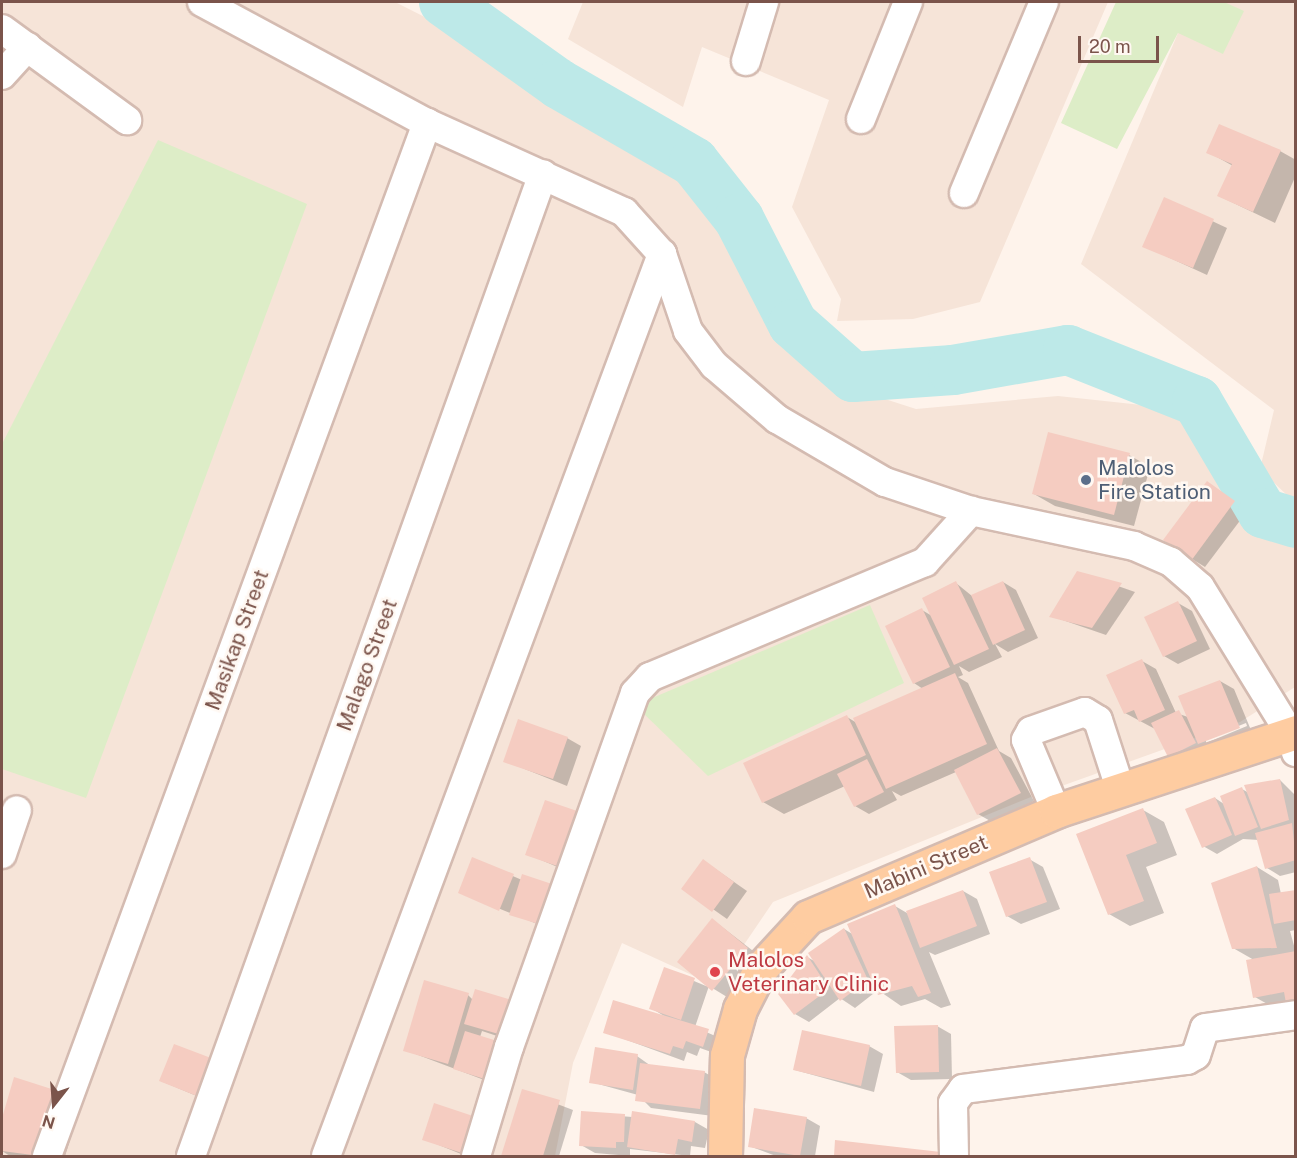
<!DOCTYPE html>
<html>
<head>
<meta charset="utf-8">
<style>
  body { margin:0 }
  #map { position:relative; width:1297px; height:1158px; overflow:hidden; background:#fef3eb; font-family:"Public Sans",sans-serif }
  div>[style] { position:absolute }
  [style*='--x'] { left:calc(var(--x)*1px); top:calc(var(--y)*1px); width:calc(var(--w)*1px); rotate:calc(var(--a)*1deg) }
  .residential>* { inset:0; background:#f6e4d8 }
  .green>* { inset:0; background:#ddedc7 }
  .shadow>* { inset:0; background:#0003 }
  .river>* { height:50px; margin:-25px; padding:0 25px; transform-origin:25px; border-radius:25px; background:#bde9e8 }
  .building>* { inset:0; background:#f5ccc1 }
  .roads { filter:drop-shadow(2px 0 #d4bbb1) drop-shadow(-2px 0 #d4bbb1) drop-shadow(0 2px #d4bbb1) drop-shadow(0 -2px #d4bbb1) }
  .minor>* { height:28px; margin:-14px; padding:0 14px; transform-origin:14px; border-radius:14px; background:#fff }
  .major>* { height:33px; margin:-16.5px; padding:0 16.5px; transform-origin:16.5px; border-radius:16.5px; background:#fecca1 }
  .dots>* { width:16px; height:16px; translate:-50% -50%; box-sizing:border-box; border:3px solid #fff8f2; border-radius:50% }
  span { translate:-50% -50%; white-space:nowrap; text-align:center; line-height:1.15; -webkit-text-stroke:5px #fff8f2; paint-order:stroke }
  .service-label { font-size:21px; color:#4e5e75 }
  .left { translate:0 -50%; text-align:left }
  .street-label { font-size:21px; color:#7b544b }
  .health-label { font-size:21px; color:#be3a42 }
  .frame { position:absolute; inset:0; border:3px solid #7b544b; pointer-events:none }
  .north { position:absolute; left:24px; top:1074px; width:60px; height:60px; -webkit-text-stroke:4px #fff8f2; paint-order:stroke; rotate:197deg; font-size:16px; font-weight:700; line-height:24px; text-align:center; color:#7b544b }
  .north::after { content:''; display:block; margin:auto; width:21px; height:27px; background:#7b544b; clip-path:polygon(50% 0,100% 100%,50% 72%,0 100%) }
  .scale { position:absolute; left:1078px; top:36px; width:81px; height:27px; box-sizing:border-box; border:3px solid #7b544b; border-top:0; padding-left:8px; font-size:18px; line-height:21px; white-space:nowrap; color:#7b544b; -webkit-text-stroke:4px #fff8f2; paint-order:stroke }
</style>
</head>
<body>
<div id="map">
  <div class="residential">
    <div style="clip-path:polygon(2px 2px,395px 2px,712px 162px,763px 249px,782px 327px,857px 390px,916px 409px,1058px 396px,1179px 409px,1268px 495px,1295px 513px,1295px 687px,1240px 722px,1031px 797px,773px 902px,716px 986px,622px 943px,573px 1063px,555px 1156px,2px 1156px)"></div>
    <div style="clip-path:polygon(583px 2px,1108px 2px,980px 302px,913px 319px,837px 321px,841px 299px,792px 207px,829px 100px,702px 47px,683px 107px,568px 39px)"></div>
    <div style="clip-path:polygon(1191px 2px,1295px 2px,1295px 503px,1260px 469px,1274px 410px,1081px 264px)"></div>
  </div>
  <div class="green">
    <div style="clip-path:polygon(1116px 2px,1224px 2px,1244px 11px,1223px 54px,1178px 33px,1117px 149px,1061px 123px)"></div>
    <div style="clip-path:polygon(158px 140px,307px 204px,86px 798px,2px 769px,2px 444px)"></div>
    <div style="clip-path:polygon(870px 605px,904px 683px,708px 776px,642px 712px,650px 699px)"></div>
  </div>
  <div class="shadow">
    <div style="clip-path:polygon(1280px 151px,1296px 160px,1296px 175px,1275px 223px,1219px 196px,1233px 166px,1208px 152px)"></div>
    <div style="clip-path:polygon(1165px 199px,1227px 228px,1207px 275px,1144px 246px)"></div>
    <div style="clip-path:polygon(1129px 455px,1150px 467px,1134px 526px,1055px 506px,1034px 494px)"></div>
    <div style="clip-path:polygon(1208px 483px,1248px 510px,1205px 567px,1192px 559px)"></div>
    <div style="clip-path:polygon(1078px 572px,1135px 592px,1106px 635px,1051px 616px)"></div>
    <div style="clip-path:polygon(1003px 582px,1016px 590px,1038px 638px,1008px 652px,995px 644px,1002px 657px,969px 672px,959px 666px,963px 675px,958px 677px,968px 683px,999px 751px,1011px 758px,1034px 801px,992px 822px,978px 814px,956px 772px,901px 796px,892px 791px,897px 800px,869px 814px,855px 806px,845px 786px,784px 814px,763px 802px,847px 717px,857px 723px,923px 689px,914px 683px,922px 610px,932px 616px,956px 583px,972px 596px)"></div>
    <div style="clip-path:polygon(1178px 603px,1192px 611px,1210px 649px,1178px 664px,1164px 656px)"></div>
    <div style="clip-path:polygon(evenodd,1142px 661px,1156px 669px,1176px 713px,1188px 717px,1220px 681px,1234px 689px,1253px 735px,1183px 764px,1169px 756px,1155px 729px,1125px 713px,1142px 661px,1246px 723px,1247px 726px,1206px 743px,1206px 739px,1246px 723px)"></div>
    <div style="clip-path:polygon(567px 738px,581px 746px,567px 786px,505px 761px)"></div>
    <div style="clip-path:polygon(1280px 780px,1296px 796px,1296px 872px,1280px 876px,1267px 868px,1259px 840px,1243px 839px,1217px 854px,1203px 846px,1215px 798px,1224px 804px,1242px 789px,1249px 793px)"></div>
    <div style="clip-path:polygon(546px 801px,574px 874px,527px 854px)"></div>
    <div style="clip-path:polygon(1143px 810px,1164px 822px,1177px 855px,1146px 867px,1164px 913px,1130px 926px,1109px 914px,1078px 835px)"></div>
    <div style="clip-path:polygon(473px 859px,522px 880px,559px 933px,459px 892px)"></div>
    <div style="clip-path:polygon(1029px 859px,1043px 867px,1060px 909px,1021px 924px,1007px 916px)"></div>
    <div style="clip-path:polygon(704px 861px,747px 891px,727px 919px,683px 888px)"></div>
    <div style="clip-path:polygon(1257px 867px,1278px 880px,1281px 894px,1296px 892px,1296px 930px,1290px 931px,1296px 953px,1287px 1001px,1269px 1005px,1255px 997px,1254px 960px,1233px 948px)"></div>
    <div style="clip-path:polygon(963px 891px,977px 899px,990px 934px,935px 955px,929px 952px,951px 1005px,941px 1008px,925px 999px,901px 1006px,878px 990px,855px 1008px,840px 998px,809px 1022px,795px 1014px,807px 957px,816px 962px,844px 929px,854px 935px,895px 906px,907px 913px)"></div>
    <div style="clip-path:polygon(713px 920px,761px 957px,727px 997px,709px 986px,695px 1027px,722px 1039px,717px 1054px,700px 1048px,697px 1056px,687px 1052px,684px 1061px,605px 1032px,664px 1016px,651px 1008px,665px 969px,706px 986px)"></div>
    <div style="clip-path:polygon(468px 995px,515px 1042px,482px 1031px,480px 1037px,508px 1089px,405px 1050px)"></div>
    <div style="clip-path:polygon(937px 1026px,951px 1034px,952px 1079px,911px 1080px,897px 1072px)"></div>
    <div style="clip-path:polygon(175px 1046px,211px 1060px,211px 1102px,161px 1081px)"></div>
    <div style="clip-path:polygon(869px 1046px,883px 1054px,874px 1092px,795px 1070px)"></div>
    <div style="clip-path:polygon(637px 1056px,651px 1066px,704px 1072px,718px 1080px,713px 1116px,651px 1108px,638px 1095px,591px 1082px)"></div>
    <div style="clip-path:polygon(15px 1079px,81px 1105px,65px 1156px,10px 1156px,2px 1151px,2px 1122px)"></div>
    <div style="clip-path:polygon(523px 1091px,573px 1110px,559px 1156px,503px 1156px)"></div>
    <div style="clip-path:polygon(582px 1113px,695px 1122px,709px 1130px,705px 1148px,691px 1146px,690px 1156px,630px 1149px,630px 1156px,595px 1153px,581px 1145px)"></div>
    <div style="clip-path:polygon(806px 1118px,820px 1126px,815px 1156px,776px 1156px,749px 1146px)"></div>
    <div style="clip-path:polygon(479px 1119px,466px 1156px,424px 1139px)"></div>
    <div style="clip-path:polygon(837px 1142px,947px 1156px,835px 1156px)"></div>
  </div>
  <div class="river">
    <div style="--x:444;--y:2;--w:141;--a:35.5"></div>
    <div style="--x:559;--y:84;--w:156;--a:30"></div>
    <div style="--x:694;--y:162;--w:73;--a:51.7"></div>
    <div style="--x:739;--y:219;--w:118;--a:62.8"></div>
    <div style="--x:793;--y:324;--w:80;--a:41.5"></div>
    <div style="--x:853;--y:377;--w:100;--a:-4"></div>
    <div style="--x:953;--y:370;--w:117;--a:-9.9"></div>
    <div style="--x:1068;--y:350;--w:139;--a:21.6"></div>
    <div style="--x:1197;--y:401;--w:130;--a:59.5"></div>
    <div style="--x:1263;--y:513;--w:34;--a:17"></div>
  </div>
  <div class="building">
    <div style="clip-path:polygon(1219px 124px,1281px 150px,1253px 212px,1217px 196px,1232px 164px,1206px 153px)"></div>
    <div style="clip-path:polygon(1164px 197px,1214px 219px,1193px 268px,1142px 247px)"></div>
    <div style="clip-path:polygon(1048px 432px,1130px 453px,1114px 515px,1032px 494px)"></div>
    <div style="clip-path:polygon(1207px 481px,1235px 501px,1191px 561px,1163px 540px)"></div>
    <div style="clip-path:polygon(1077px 571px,1122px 583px,1092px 628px,1049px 617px)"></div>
    <div style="clip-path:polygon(956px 581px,989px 649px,954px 665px,922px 598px)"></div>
    <div style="clip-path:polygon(1003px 581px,1025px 630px,993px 645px,971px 595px)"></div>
    <div style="clip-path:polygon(1178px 601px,1197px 641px,1163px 657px,1144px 617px)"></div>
    <div style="clip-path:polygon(922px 608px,950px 667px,913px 684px,885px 626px)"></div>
    <div style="clip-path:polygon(1142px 659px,1165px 710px,1139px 722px,1134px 710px,1124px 714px,1106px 675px)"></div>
    <div style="clip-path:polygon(955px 673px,987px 744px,886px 789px,853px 718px)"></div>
    <div style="clip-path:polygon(1220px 680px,1240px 728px,1198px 744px,1178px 696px)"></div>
    <div style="clip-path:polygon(1179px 710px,1196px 743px,1168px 757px,1151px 723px)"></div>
    <div style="clip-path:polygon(847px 715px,866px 755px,762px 803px,743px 763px)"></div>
    <div style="clip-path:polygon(518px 719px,568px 737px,553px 779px,503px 762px)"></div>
    <div style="clip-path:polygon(997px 748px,1021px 793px,977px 815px,954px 770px)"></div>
    <div style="clip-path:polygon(867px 759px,884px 792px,854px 807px,837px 774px)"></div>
    <div style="clip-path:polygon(1280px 779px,1289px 820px,1261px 829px,1244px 785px)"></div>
    <div style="clip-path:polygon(1242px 787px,1258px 827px,1235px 836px,1220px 796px)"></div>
    <div style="clip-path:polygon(1215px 797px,1232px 835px,1202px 848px,1185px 809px)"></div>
    <div style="clip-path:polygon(545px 800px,580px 812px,560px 867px,525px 855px)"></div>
    <div style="clip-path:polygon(1143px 808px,1157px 843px,1126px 855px,1144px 901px,1108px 915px,1076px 834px)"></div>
    <div style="clip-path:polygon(1292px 823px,1296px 860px,1265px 869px,1255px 833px)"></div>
    <div style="clip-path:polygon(472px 857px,514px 874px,499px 911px,458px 893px)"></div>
    <div style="clip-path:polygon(1030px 857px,1047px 902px,1006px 917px,989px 872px)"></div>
    <div style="clip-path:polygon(703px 859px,734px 882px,712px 912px,681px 889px)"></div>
    <div style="clip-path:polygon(1257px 866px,1277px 948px,1232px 949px,1211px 883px)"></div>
    <div style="clip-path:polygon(522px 874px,558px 886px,545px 926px,509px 915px)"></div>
    <div style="clip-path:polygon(963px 890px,977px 926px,920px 948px,906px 911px)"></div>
    <div style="clip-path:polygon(1296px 890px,1296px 920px,1274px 924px,1269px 894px)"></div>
    <div style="clip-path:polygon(895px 904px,931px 993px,918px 997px,912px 986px,878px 995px,847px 924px)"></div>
    <div style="clip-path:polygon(712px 918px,748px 948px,712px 991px,677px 962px)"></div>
    <div style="clip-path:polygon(844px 928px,868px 980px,840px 1001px,808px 953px)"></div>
    <div style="clip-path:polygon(1296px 951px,1296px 1007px,1287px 1009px,1284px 992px,1253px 998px,1246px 960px)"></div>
    <div style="clip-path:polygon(807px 955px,829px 989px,794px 1015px,778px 994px)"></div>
    <div style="clip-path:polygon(664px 967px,695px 978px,681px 1020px,649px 1009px)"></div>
    <div style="clip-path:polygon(424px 980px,469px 993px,448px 1064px,403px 1051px)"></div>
    <div style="clip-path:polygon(475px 989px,512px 1000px,502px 1035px,464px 1024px)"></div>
    <div style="clip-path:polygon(613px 1000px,709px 1029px,703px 1047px,686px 1041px,683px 1049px,673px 1046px,670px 1054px,603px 1033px)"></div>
    <div style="clip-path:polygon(938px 1025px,939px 1072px,896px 1073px,894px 1026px)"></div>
    <div style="clip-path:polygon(802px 1030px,870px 1045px,861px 1086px,793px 1070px)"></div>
    <div style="clip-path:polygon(465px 1031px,507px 1044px,494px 1082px,453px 1069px)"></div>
    <div style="clip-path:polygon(174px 1044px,211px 1058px,197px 1096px,159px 1081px)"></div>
    <div style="clip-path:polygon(595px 1047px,638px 1054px,633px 1090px,589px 1083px)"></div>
    <div style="clip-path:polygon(640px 1063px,705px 1071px,700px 1109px,635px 1101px)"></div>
    <div style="clip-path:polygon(14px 1077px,61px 1092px,40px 1156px,2px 1151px,2px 1118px)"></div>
    <div style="clip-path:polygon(522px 1089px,560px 1100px,543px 1156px,501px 1156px)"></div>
    <div style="clip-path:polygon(434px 1103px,479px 1118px,468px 1155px,422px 1140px)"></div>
    <div style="clip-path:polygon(754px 1108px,807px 1117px,800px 1156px,748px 1147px)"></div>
    <div style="clip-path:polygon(581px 1111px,625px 1114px,624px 1142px,616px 1142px,616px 1148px,579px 1146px)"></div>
    <div style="clip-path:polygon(632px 1111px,695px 1121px,692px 1142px,678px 1139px,675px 1155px,627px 1147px)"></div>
    <div style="clip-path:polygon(835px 1140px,941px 1152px,941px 1156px,834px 1156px)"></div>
  </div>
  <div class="roads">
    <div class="minor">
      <div style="--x:202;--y:2;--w:255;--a:28.3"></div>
      <div style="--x:427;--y:123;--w:216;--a:24.3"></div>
      <div style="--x:624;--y:212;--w:57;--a:47.9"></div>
      <div style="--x:662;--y:254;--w:81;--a:71.3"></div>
      <div style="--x:688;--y:331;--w:43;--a:52.6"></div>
      <div style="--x:714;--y:365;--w:83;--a:40.6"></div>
      <div style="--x:777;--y:419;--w:125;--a:30.3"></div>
      <div style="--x:885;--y:482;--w:91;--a:18.6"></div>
      <div style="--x:971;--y:511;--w:167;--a:12.1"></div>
      <div style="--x:1134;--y:546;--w:40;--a:23.4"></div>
      <div style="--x:1171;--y:562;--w:38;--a:41"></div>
      <div style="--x:1200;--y:587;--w:174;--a:58.4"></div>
      <div style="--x:1291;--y:735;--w:18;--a:74"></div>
      <div style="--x:2;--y:29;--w:155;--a:36.1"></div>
      <div style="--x:746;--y:61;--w:62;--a:-73"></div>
      <div style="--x:2;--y:75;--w:38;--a:-48"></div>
      <div style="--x:861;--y:119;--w:126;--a:-68.1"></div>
      <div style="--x:964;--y:193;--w:207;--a:-67.3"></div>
      <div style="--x:1056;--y:811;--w:77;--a:-112.9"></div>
      <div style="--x:1026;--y:740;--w:10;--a:-61"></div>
      <div style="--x:1031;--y:731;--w:57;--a:-19.4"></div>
      <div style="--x:1085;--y:712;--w:15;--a:32"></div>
      <div style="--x:1098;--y:720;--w:75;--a:72.1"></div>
      <div style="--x:2;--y:854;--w:46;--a:-71.2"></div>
      <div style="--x:47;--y:1156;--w:1101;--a:-69.8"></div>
      <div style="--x:191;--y:1156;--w:1043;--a:-70.28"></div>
      <div style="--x:326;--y:1156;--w:963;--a:-69.57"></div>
      <div style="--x:476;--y:1156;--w:114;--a:-73.2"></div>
      <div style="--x:509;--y:1047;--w:376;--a:-70.4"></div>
      <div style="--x:635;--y:693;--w:22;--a:-47"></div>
      <div style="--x:650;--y:677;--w:298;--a:-22.7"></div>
      <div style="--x:925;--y:562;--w:69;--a:-48"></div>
      <div style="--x:954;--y:1156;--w:53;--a:-91.1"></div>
      <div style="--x:953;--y:1103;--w:17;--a:-54"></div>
      <div style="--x:963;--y:1089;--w:226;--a:-7.4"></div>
      <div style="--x:1187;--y:1060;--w:10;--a:-29"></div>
      <div style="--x:1196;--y:1055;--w:28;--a:-72"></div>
      <div style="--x:1205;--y:1028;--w:92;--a:-8.1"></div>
    </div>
    <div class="major">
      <div style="--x:725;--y:1156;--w:101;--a:-88.9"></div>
      <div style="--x:727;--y:1055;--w:48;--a:-74.2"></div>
      <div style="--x:740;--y:1009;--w:46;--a:-62.9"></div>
      <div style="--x:761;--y:968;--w:69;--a:-47.3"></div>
      <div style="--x:808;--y:917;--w:270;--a:-23.1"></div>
      <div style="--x:1056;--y:811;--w:253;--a:-18.2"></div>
    </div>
  </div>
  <div class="dots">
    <div style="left:1086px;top:480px;background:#5c6f8a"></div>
    <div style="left:715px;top:972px;background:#e0444e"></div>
  </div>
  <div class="service-label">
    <span class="left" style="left:1098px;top:480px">Malolos<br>Fire Station</span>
  </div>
  <div class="street-label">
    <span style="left:237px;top:640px;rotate:-70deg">Masikap Street</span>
    <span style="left:367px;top:665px;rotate:-70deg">Malago Street</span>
    <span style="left:926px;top:867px;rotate:-23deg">Mabini Street</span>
  </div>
  <div class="health-label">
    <span class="left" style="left:728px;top:972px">Malolos<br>Veterinary Clinic</span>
  </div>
  <div class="frame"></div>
  <div class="north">N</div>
  <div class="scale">20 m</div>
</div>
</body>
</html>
